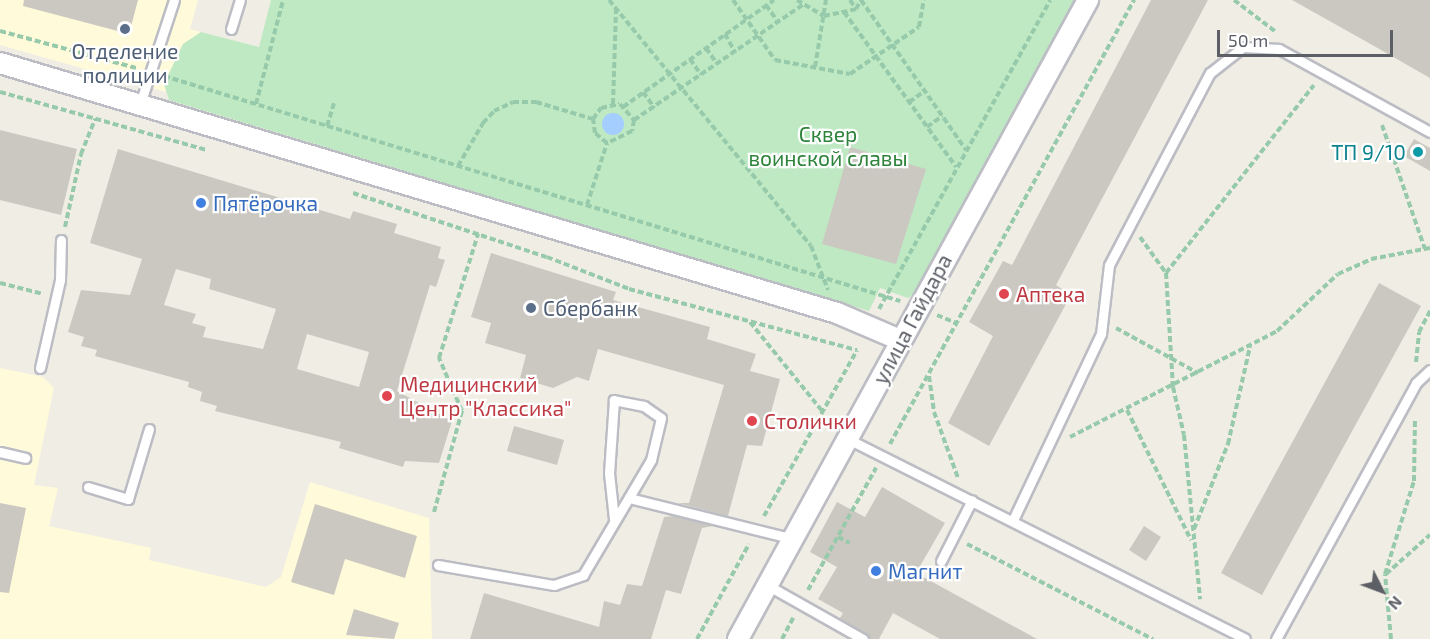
<!DOCTYPE html>
<html>
<head>
<meta charset="utf-8">
<style>
  body { margin:0 }
  #map { position:relative; width:1430px; height:639px; overflow:hidden; background:#f0eee4; font-family:"Exo 2",sans-serif }
  div>[style] { position:absolute }
  [style*='--x'] { left:calc(var(--x)*1px); top:calc(var(--y)*1px); width:calc(var(--w)*1px); rotate:calc(var(--a)*1deg) }
  .commercial>* { inset:0; background:#fffad9 }
  .green>* { inset:0; background:#bee9c3 }
  .water>* { inset:0; background:#a4ceff }
  .round { border-radius:50% }
  .building>* { inset:0; background:#cbc8c1 }
  .path>* { height:4px; margin-top:-2px; transform-origin:0; background:repeating-linear-gradient(90deg,#96caab 0 6px,transparent 0 9px) }
  .roads { filter:drop-shadow(2px 0 #bcbdc4) drop-shadow(-2px 0 #bcbdc4) drop-shadow(0 2px #bcbdc4) drop-shadow(0 -2px #bcbdc4) }
  .lane>* { height:9px; margin:-4.5px; padding:0 4.5px; transform-origin:4.5px; border-radius:4.5px; background:#fff }
  .street>* { height:20px; margin:-10px; padding:0 10px; transform-origin:10px; border-radius:10px; background:#fff }
  .dots>* { width:16px; height:16px; translate:-50% -50%; box-sizing:border-box; border:3px solid #fff; border-radius:50% }
  span { translate:-50% -50%; white-space:nowrap; text-align:center; line-height:1.15; -webkit-text-stroke:4.5px #fff; paint-order:stroke }
  .service-label { font-size:21px; color:#4e5e75 }
  .left { translate:0 -50%; text-align:left }
  .park-label { font-size:21px; color:#2d833a }
  .culture-label { font-size:21px; color:#0d838f }
  .right { translate:-100% -50%; text-align:right }
  .shop-label { font-size:21px; color:#366cbe }
  .health-label { font-size:21px; color:#be3a42 }
  .street-label { font-size:21px; color:#5c5f66 }
  .north { position:absolute; left:1352px; top:561px; width:60px; height:60px; -webkit-text-stroke:4px #fff; paint-order:stroke; rotate:132deg; font-size:16px; font-weight:700; line-height:24px; text-align:center; color:#5c5f66 }
  .north::after { content:''; display:block; margin:auto; width:21px; height:27px; background:#5c5f66; clip-path:polygon(50% 0,100% 100%,50% 72%,0 100%) }
  .scale { position:absolute; left:1217px; top:30px; width:176px; height:27px; box-sizing:border-box; border:3px solid #5c5f66; border-top:0; padding-left:8px; font-size:18px; line-height:21px; white-space:nowrap; color:#5c5f66; -webkit-text-stroke:4px #fff; paint-order:stroke }
</style>
</head>
<body>
<div id="map">
  <div class="commercial">
    <div style="clip-path:polygon(0 0,198px 0,190px 29px,201px 32px,183px 44px,164px 84px,166px 92px,0 45px)"></div>
    <div style="clip-path:polygon(0 368px,43px 377px,54px 388px,34px 485px,58px 488px,49px 526px,151px 548px,149px 560px,266px 587px,281px 577px,310px 482px,429px 518px,432px 639px,0 639px)"></div>
  </div>
  <div class="green">
    <div style="clip-path:polygon(271px 0,1076px 0,919px 291px,908px 298px,880px 288px,869px 311px,169px 100px,164px 84px,183px 44px,201px 32px,259px 47px)"></div>
  </div>
  <div class="water">
    <div class="round" style="left:602px;top:113px;width:22px;height:22px"></div>
  </div>
  <div class="building">
    <div style="clip-path:polygon(24px 0,138px 0,129px 34px,23px 6px)"></div>
    <div style="clip-path:polygon(1151px 0,1208px 0,1056px 285px,1071px 295px,989px 446px,948px 423px,993px 336px,969px 322px,1003px 261px,1012px 265px)"></div>
    <div style="clip-path:polygon(1292px 0,1430px 0,1430px 78px,1367px 42px)"></div>
    <div style="clip-path:polygon(0 130px,77px 149px,61px 215px,0 200px)"></div>
    <div style="clip-path:polygon(1414px 139px,1430px 148px,1430px 171px,1404px 156px)"></div>
    <div style="clip-path:polygon(850px 147px,926px 169px,896px 264px,822px 244px)"></div>
    <div style="clip-path:polygon(evenodd,118px 149px,350px 219px,353px 211px,397px 224px,394px 233px,441px 247px,438px 258px,445px 260px,436px 287px,430px 285px,397px 391px,452px 421px,439px 463px,405px 461px,403px 467px,339px 448px,341px 442px,215px 411px,217px 406px,200px 401px,202px 392px,188px 387px,189px 382px,95px 356px,97px 350px,81px 346px,84px 337px,68px 332px,81px 290px,130px 295px,142px 259px,90px 243px,118px 149px,176px 269px,211px 279px,209px 289px,276px 309px,263px 349px,203px 337px,206px 327px,192px 323px,196px 314px,164px 305px,176px 269px,118px 149px,307px 334px,369px 352px,359px 387px,297px 369px,307px 334px)"></div>
    <div style="clip-path:polygon(491px 253px,616px 292px,613px 300px,710px 327px,707px 339px,756px 354px,750px 371px,780px 379px,762px 446px,747px 445px,728px 516px,678px 503px,689px 503px,724px 385px,598px 349px,589px 381px,577px 377px,553px 388px,520px 378px,526px 355px,485px 343px,491px 323px,471px 317px)"></div>
    <div style="clip-path:polygon(1379px 283px,1421px 306px,1262px 595px,1221px 573px)"></div>
    <div style="clip-path:polygon(514px 426px,564px 440px,557px 465px,507px 451px)"></div>
    <div style="clip-path:polygon(882px 487px,945px 523px,916px 573px,1037px 639px,940px 639px,893px 613px,879px 639px,870px 639px,840px 618px,843px 613px,818px 599px,837px 567px,810px 552px,837px 502px,865px 517px)"></div>
    <div style="clip-path:polygon(0 503px,26px 508px,9px 593px,0 592px)"></div>
    <div style="clip-path:polygon(315px 504px,417px 536px,405px 578px,345px 559px,334px 595px,291px 582px)"></div>
    <div style="clip-path:polygon(675px 516px,713px 526px,702px 528px,681px 594px,666px 590px,651px 639px,470px 639px,484px 593px,599px 627px,604px 601px,620px 605px,627px 584px,642px 586px,664px 517px)"></div>
    <div style="clip-path:polygon(1144px 526px,1161px 537px,1146px 561px,1129px 550px)"></div>
    <div style="clip-path:polygon(354px 609px,399px 623px,394px 639px,346px 635px)"></div>
  </div>
  <div class="path">
    <div style="--x:609;--y:0;--w:318;--a:50.6"></div>
    <div style="--x:811;--y:246;--w:47;--a:68.9"></div>
    <div style="--x:733;--y:0;--w:73;--a:55"></div>
    <div style="--x:775;--y:60;--w:76;--a:10.6"></div>
    <div style="--x:850;--y:74;--w:83;--a:-34.3"></div>
    <div style="--x:919;--y:27;--w:27;--a:-80"></div>
    <div style="--x:797;--y:0;--w:31;--a:31"></div>
    <div style="--x:824;--y:16;--w:33;--a:-12"></div>
    <div style="--x:856;--y:9;--w:10;--a:-61"></div>
    <div style="--x:861;--y:0;--w:183;--a:55"></div>
    <div style="--x:850;--y:0;--w:11;--a:56"></div>
    <div style="--x:1234;--y:0;--w:53;--a:37.3"></div>
    <div style="--x:766;--y:5;--w:21;--a:55"></div>
    <div style="--x:844;--y:12;--w:191;--a:54.1"></div>
    <div style="--x:0;--y:31;--w:141;--a:15.2"></div>
    <div style="--x:725;--y:34;--w:21;--a:61"></div>
    <div style="--x:706;--y:48;--w:19;--a:55"></div>
    <div style="--x:690;--y:59;--w:19;--a:55"></div>
    <div style="--x:815;--y:67;--w:68;--a:-80.7"></div>
    <div style="--x:164;--y:76;--w:770;--a:17"></div>
    <div style="--x:0;--y:92;--w:215;--a:15.7"></div>
    <div style="--x:643;--y:92;--w:19;--a:54"></div>
    <div style="--x:909;--y:102;--w:19;--a:-35"></div>
    <div style="--x:256;--y:104;--w:107;--a:-75.4"></div>
    <div style="--x:613;--y:104;--w:94;--a:-88.2"></div>
    <div style="--x:623;--y:107;--w:185;--a:-35.3"></div>
    <div style="--x:634;--y:120;--w:206;--a:-34.3"></div>
    <div style="--x:1382;--y:125;--w:131;--a:70.9"></div>
    <div style="--x:327;--y:126;--w:24;--a:-73"></div>
    <div style="--x:927;--y:127;--w:19;--a:-36"></div>
    <div style="--x:458;--y:166;--w:50;--a:-59.8"></div>
    <div style="--x:483;--y:123;--w:16;--a:-47"></div>
    <div style="--x:494;--y:111;--w:21;--a:-25"></div>
    <div style="--x:513;--y:102;--w:23;--a:0"></div>
    <div style="--x:536;--y:102;--w:59;--a:16.6"></div>
    <div style="--x:593;--y:119;--w:14;--a:-54"></div>
    <div style="--x:601;--y:108;--w:19;--a:-12"></div>
    <div style="--x:620;--y:104;--w:21;--a:49"></div>
    <div style="--x:634;--y:120;--w:11;--a:100"></div>
    <div style="--x:632;--y:131;--w:28;--a:154"></div>
    <div style="--x:353;--y:193;--w:204;--a:18.3"></div>
    <div style="--x:547;--y:257;--w:88;--a:21.3"></div>
    <div style="--x:629;--y:289;--w:236;--a:15"></div>
    <div style="--x:587;--y:205;--w:65;--a:-72.1"></div>
    <div style="--x:607;--y:143;--w:16;--a:-140"></div>
    <div style="--x:595;--y:133;--w:14;--a:-98"></div>
    <div style="--x:65;--y:227;--w:75;--a:-77.6"></div>
    <div style="--x:81;--y:154;--w:38;--a:-68"></div>
    <div style="--x:1140;--y:237;--w:44;--a:54.2"></div>
    <div style="--x:1166;--y:273;--w:114;--a:86.5"></div>
    <div style="--x:1173;--y:387;--w:49;--a:77.1"></div>
    <div style="--x:1184;--y:435;--w:165;--a:84.4"></div>
    <div style="--x:1166;--y:273;--w:239;--a:-51.8"></div>
    <div style="--x:0;--y:283;--w:44;--a:14.3"></div>
    <div style="--x:879;--y:309;--w:353;--a:-61"></div>
    <div style="--x:937;--y:315;--w:21;--a:23"></div>
    <div style="--x:750;--y:322;--w:114;--a:51"></div>
    <div style="--x:1116;--y:328;--w:94;--a:28.8"></div>
    <div style="--x:1416;--y:362;--w:30;--a:-84"></div>
    <div style="--x:1419;--y:332;--w:24;--a:-62"></div>
    <div style="--x:929;--y:376;--w:36;--a:82"></div>
    <div style="--x:934;--y:412;--w:70;--a:70"></div>
    <div style="--x:1127;--y:410;--w:145;--a:63.8"></div>
    <div style="--x:1070;--y:437;--w:233;--a:-27.1"></div>
    <div style="--x:1277;--y:331;--w:83;--a:-43.1"></div>
    <div style="--x:1338;--y:274;--w:36;--a:-24"></div>
    <div style="--x:1371;--y:259;--w:60;--a:-10.6"></div>
    <div style="--x:890;--y:444;--w:507;--a:-61.21"></div>
    <div style="--x:434;--y:512;--w:105;--a:-74.5"></div>
    <div style="--x:462;--y:411;--w:58;--a:-113.5"></div>
    <div style="--x:439;--y:358;--w:130;--a:-72.5"></div>
    <div style="--x:764;--y:516;--w:190;--a:-60.7"></div>
    <div style="--x:1194;--y:529;--w:92;--a:-68.2"></div>
    <div style="--x:1228;--y:444;--w:100;--a:-77.3"></div>
    <div style="--x:838;--y:537;--w:13;--a:27"></div>
    <div style="--x:967;--y:544;--w:209;--a:27.1"></div>
    <div style="--x:1386;--y:574;--w:59;--a:-41.6"></div>
    <div style="--x:808;--y:590;--w:140;--a:-60.9"></div>
    <div style="--x:697;--y:639;--w:108;--a:-61.3"></div>
    <div style="--x:782;--y:639;--w:24;--a:-62"></div>
    <div style="--x:1391;--y:639;--w:65;--a:-95.3"></div>
    <div style="--x:1385;--y:574;--w:97;--a:-72.7"></div>
    <div style="--x:1414;--y:481;--w:61;--a:-89.1"></div>
  </div>
  <div class="roads">
    <div class="lane">
      <div style="--x:231;--y:29;--w:30;--a:-73"></div>
      <div style="--x:140;--y:104;--w:109;--a:-71.9"></div>
      <div style="--x:40;--y:368;--w:90;--a:-77.2"></div>
      <div style="--x:60;--y:280;--w:40;--a:-88.6"></div>
      <div style="--x:850;--y:440;--w:442;--a:26.7"></div>
      <div style="--x:0;--y:452;--w:26;--a:13"></div>
      <div style="--x:88;--y:487;--w:42;--a:16.7"></div>
      <div style="--x:128;--y:499;--w:73;--a:-73.3"></div>
      <div style="--x:629;--y:498;--w:169;--a:14"></div>
      <div style="--x:1013;--y:520;--w:206;--a:-64.7"></div>
      <div style="--x:1101;--y:334;--w:69;--a:-83.4"></div>
      <div style="--x:1109;--y:265;--w:217;--a:-62.3"></div>
      <div style="--x:1210;--y:73;--w:42;--a:-38.2"></div>
      <div style="--x:1243;--y:47;--w:36;--a:3"></div>
      <div style="--x:1279;--y:49;--w:172;--a:28.8"></div>
      <div style="--x:941;--y:561;--w:68;--a:-63.1"></div>
      <div style="--x:438;--y:565;--w:118;--a:9.8"></div>
      <div style="--x:554;--y:585;--w:31;--a:-19"></div>
      <div style="--x:583;--y:575;--w:134;--a:-59.4"></div>
      <div style="--x:651;--y:460;--w:43;--a:-76.6"></div>
      <div style="--x:661;--y:418;--w:21;--a:-145"></div>
      <div style="--x:644;--y:406;--w:31;--a:-169"></div>
      <div style="--x:614;--y:400;--w:73;--a:93.9"></div>
      <div style="--x:609;--y:473;--w:46;--a:83.8"></div>
      <div style="--x:767;--y:585;--w:110;--a:29.4"></div>
      <div style="--x:1276;--y:639;--w:292;--a:-61.3"></div>
      <div style="--x:1416;--y:383;--w:19;--a:-43"></div>
    </div>
    <div class="street">
      <div style="--x:0;--y:63;--w:874;--a:16.63"></div>
      <div style="--x:837;--y:313;--w:69;--a:23.2"></div>
      <div style="--x:738;--y:639;--w:729;--a:-61.29"></div>
    </div>
  </div>
  <div class="dots">
    <div style="left:125px;top:29px;background:#5c6f8a"></div>
    <div style="left:1418px;top:152px;background:#0f9aa8"></div>
    <div style="left:201px;top:203px;background:#3f7fe0"></div>
    <div style="left:1004px;top:294px;background:#e0444e"></div>
    <div style="left:531px;top:308px;background:#5c6f8a"></div>
    <div style="left:387px;top:396px;background:#e0444e"></div>
    <div style="left:752px;top:421px;background:#e0444e"></div>
    <div style="left:876px;top:571px;background:#3f7fe0"></div>
  </div>
  <div class="service-label">
    <span style="left:125px;top:63px">Отделение<br>полиции</span>
    <span class="left" style="left:543px;top:308px">Сбербанк</span>
  </div>
  <div class="park-label">
    <span style="left:828px;top:146px">Сквер<br>воинской славы</span>
  </div>
  <div class="culture-label">
    <span class="right" style="left:1406px;top:152px">ТП 9/10</span>
  </div>
  <div class="shop-label">
    <span class="left" style="left:213px;top:203px">Пятёрочка</span>
    <span class="left" style="left:888px;top:571px">Магнит</span>
  </div>
  <div class="health-label">
    <span class="left" style="left:1016px;top:294px">Аптека</span>
    <span class="left" style="left:400px;top:396px">Медицинский<br>Центр "Классика"</span>
    <span class="left" style="left:764px;top:421px">Столички</span>
  </div>
  <div class="street-label">
    <span style="left:912px;top:319px;rotate:-62deg">улица Гайдара</span>
  </div>
  <div class="north">N</div>
  <div class="scale">50 m</div>
</div>
</body>
</html>
